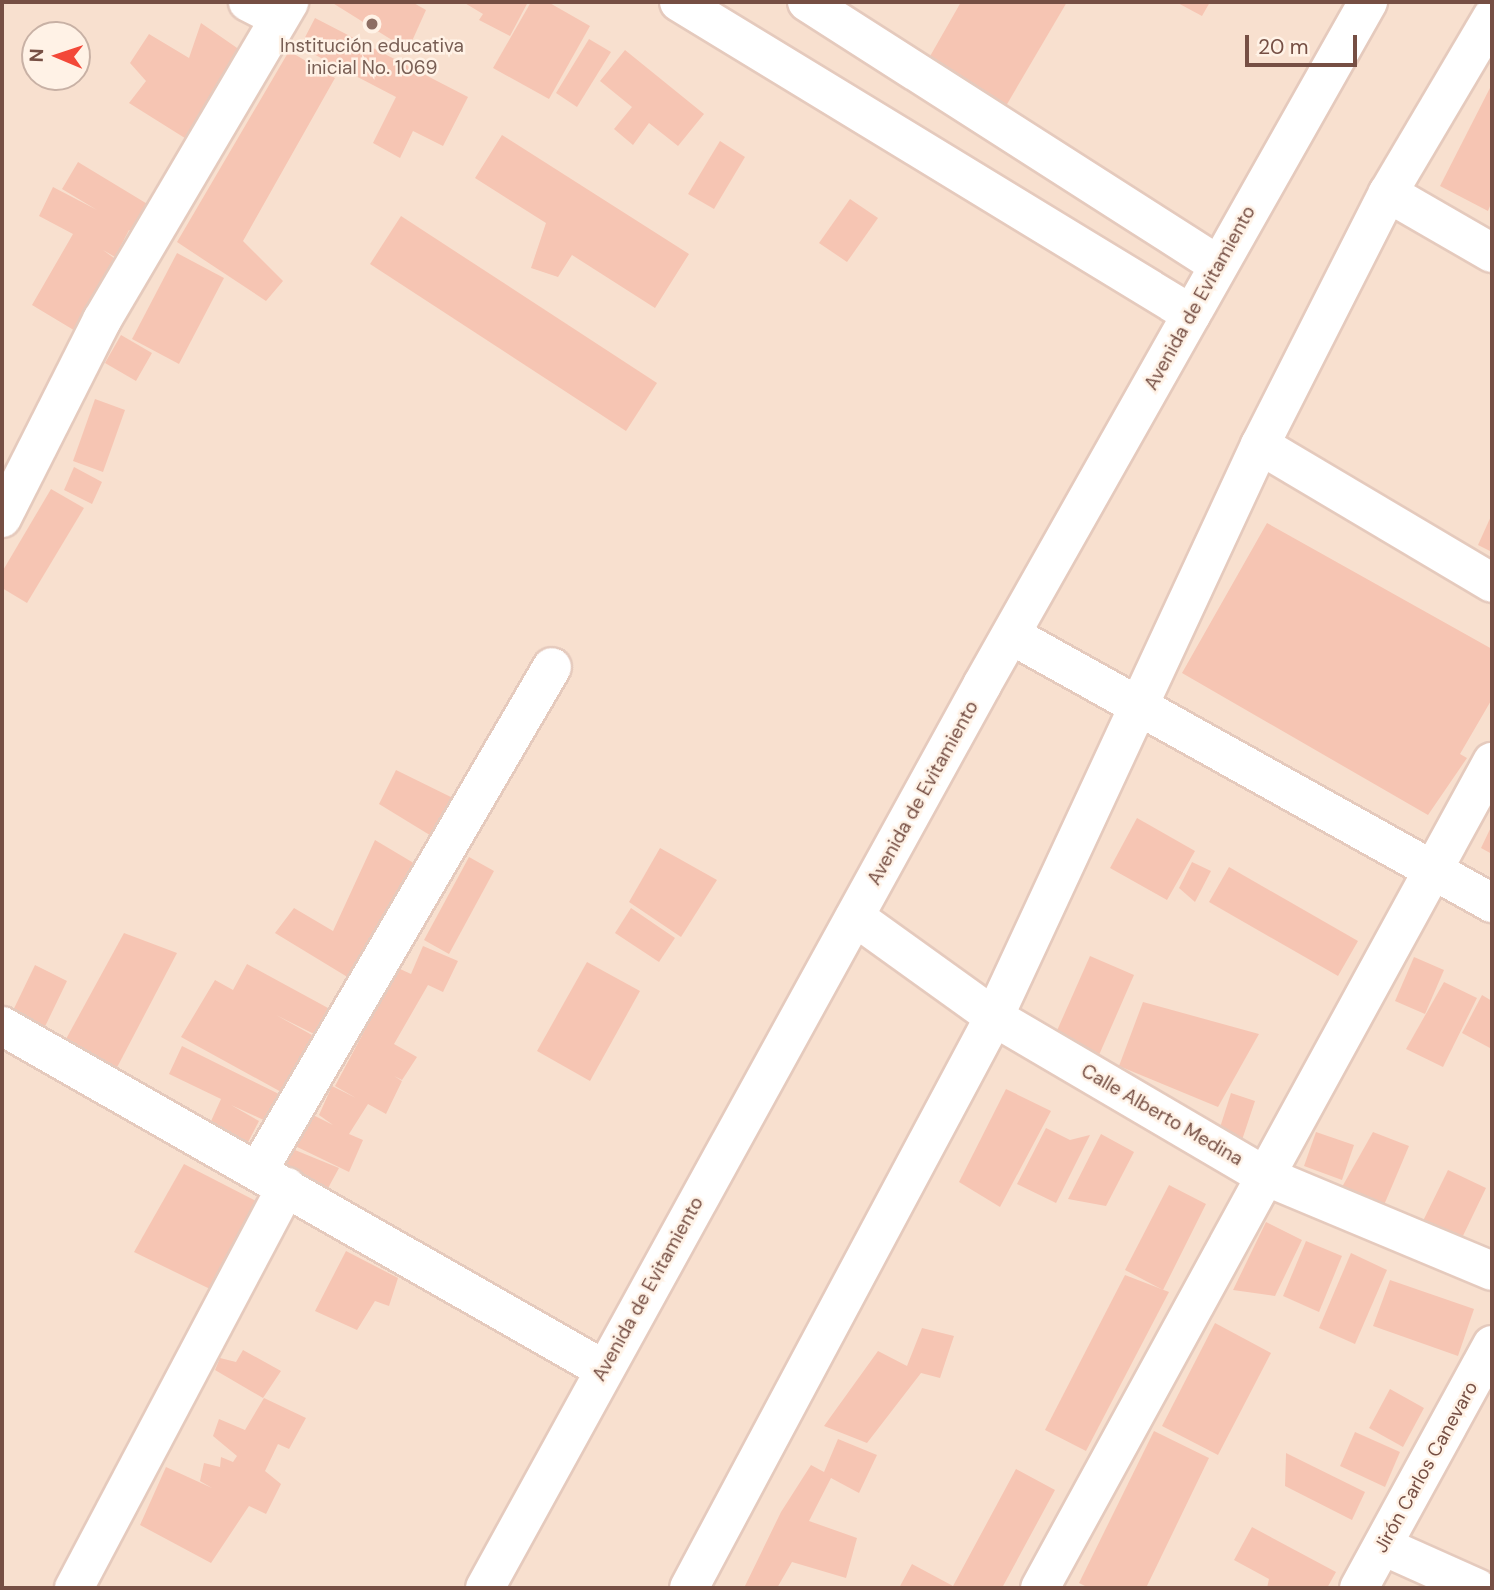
<!DOCTYPE html>
<html>
<head>
<meta charset="utf-8">
<style>
  body { margin:0 }
  #map { position:relative; width:1494px; height:1590px; overflow:hidden; background:#feedde; font-family:"DM Sans",sans-serif }
  div>[style] { position:absolute }
  [style*='--x'] { left:calc(var(--x)*1px); top:calc(var(--y)*1px); width:calc(var(--w)*1px); rotate:calc(var(--a)*1deg) }
  .residential>* { inset:0; background:#f8e0cf }
  .building>* { inset:0; background:#f6c5b3 }
  .roads { filter:drop-shadow(2px 0 #e5cabd) drop-shadow(-2px 0 #e5cabd) drop-shadow(0 2px #e5cabd) drop-shadow(0 -2px #e5cabd) }
  .minor>* { height:38px; margin:-19px; padding:0 19px; transform-origin:19px; border-radius:19px; background:#fff }
  .dots>* { width:19px; height:19px; translate:-50% -50%; box-sizing:border-box; border:4px solid #fff2e6; border-radius:50% }
  span { translate:-50% -50%; white-space:nowrap; text-align:center; line-height:1.15; -webkit-text-stroke:5px #fff2e6; paint-order:stroke }
  .education-label { font-size:19px; color:#785e54 }
  .street-label { font-size:19px; color:#764f44 }
  .frame { position:absolute; inset:0; border:4px solid #764f44; pointer-events:none }
  .north { position:absolute; left:21px; top:21px; width:70px; height:70px; box-sizing:border-box; background:#fff2e6; border:2px solid #c8b1a5; border-radius:50%; rotate:272deg; font-size:19px; font-weight:700; line-height:28px; text-align:center; color:#764f44 }
  .north::after { content:''; display:block; margin:auto; width:24px; height:32px; background:#f34838; clip-path:polygon(50% 0,100% 100%,50% 72%,0 100%) }
  .scale { position:absolute; left:1245px; top:35px; width:112px; height:32px; box-sizing:border-box; border:4px solid #764f44; border-top:0; padding-left:9px; font-size:21px; line-height:24px; white-space:nowrap; color:#764f44; -webkit-text-stroke:5px #fff2e6; paint-order:stroke }
</style>
</head>
<body>
<div id="map">
  <div class="residential">
    <div style="clip-path:polygon(evenodd,2px 2px,1492px 2px,1492px 1588px,2px 1588px,2px 2px,35px 35px,77px 35px,77px 77px,35px 77px,35px 35px)"></div>
  </div>
  <div class="building">
    <div style="clip-path:polygon(331px 2px,412px 2px,426px 10px,408px 50px)"></div>
    <div style="clip-path:polygon(463px 2px,528px 2px,510px 36px,479px 20px,483px 14px)"></div>
    <div style="clip-path:polygon(531px 2px,548px 2px,590px 26px,549px 99px,493px 68px)"></div>
    <div style="clip-path:polygon(961px 2px,1067px 2px,1003px 111px,925px 65px)"></div>
    <div style="clip-path:polygon(1176px 2px,1210px 2px,1202px 16px)"></div>
    <div style="clip-path:polygon(315px 18px,468px 97px,443px 146px,413px 131px,400px 158px,373px 143px,396px 97px,300px 47px)"></div>
    <div style="clip-path:polygon(201px 23px,240px 50px,188px 140px,129px 103px,146px 81px,130px 63px,149px 34px,189px 58px)"></div>
    <div style="clip-path:polygon(589px 39px,611px 52px,577px 107px,556px 93px)"></div>
    <div style="clip-path:polygon(625px 50px,704px 114px,678px 146px,649px 123px,633px 145px,614px 129px,632px 107px,600px 81px)"></div>
    <div style="clip-path:polygon(289px 51px,335px 78px,243px 241px,283px 281px,266px 301px,177px 242px)"></div>
    <div style="clip-path:polygon(1492px 84px,1492px 201px,1488px 211px,1440px 186px)"></div>
    <div style="clip-path:polygon(502px 135px,689px 254px,655px 308px,572px 255px,558px 277px,531px 268px,546px 223px,475px 178px)"></div>
    <div style="clip-path:polygon(720px 141px,745px 157px,714px 209px,688px 194px)"></div>
    <div style="clip-path:polygon(78px 162px,154px 208px,138px 235px,129px 230px,115px 257px,103px 250px,118px 261px,77px 332px,32px 305px,73px 234px,39px 216px,53px 187px,97px 210px,62px 189px)"></div>
    <div style="clip-path:polygon(850px 199px,878px 218px,847px 262px,819px 243px)"></div>
    <div style="clip-path:polygon(401px 216px,657px 383px,626px 431px,370px 264px)"></div>
    <div style="clip-path:polygon(177px 253px,224px 278px,179px 364px,132px 339px)"></div>
    <div style="clip-path:polygon(121px 335px,152px 353px,136px 381px,105px 363px)"></div>
    <div style="clip-path:polygon(95px 399px,125px 410px,103px 472px,73px 461px)"></div>
    <div style="clip-path:polygon(74px 467px,102px 482px,92px 504px,64px 490px)"></div>
    <div style="clip-path:polygon(51px 489px,84px 508px,27px 603px,2px 588px,2px 572px)"></div>
    <div style="clip-path:polygon(1492px 514px,1492px 552px,1478px 545px)"></div>
    <div style="clip-path:polygon(1267px 523px,1492px 649px,1492px 699px,1460px 754px,1467px 758px,1428px 815px,1182px 673px)"></div>
    <div style="clip-path:polygon(396px 770px,459px 801px,433px 837px,379px 804px)"></div>
    <div style="clip-path:polygon(1137px 818px,1195px 851px,1167px 900px,1110px 868px)"></div>
    <div style="clip-path:polygon(1492px 825px,1492px 854px,1481px 848px)"></div>
    <div style="clip-path:polygon(375px 840px,422px 868px,354px 981px,275px 933px,294px 908px,333px 931px)"></div>
    <div style="clip-path:polygon(660px 848px,717px 880px,681px 937px,629px 902px)"></div>
    <div style="clip-path:polygon(469px 857px,494px 871px,449px 954px,424px 940px)"></div>
    <div style="clip-path:polygon(1192px 862px,1211px 871px,1195px 902px,1179px 888px)"></div>
    <div style="clip-path:polygon(1229px 867px,1358px 941px,1338px 976px,1209px 902px)"></div>
    <div style="clip-path:polygon(631px 908px,675px 938px,659px 962px,615px 933px)"></div>
    <div style="clip-path:polygon(124px 933px,177px 953px,112px 1077px,60px 1050px)"></div>
    <div style="clip-path:polygon(423px 946px,458px 961px,443px 992px,428px 985px,394px 1044px,417px 1057px,402px 1080px,394px 1076px,402px 1081px,386px 1114px,368px 1104px,349px 1134px,363px 1140px,349px 1172px,293px 1145px,315px 1116px,333px 1125px,319px 1115px,332px 1086px,356px 1098px,335px 1086px,398px 968px,411px 974px)"></div>
    <div style="clip-path:polygon(1090px 956px,1134px 975px,1099px 1055px,1055px 1035px)"></div>
    <div style="clip-path:polygon(1414px 957px,1444px 970px,1425px 1014px,1395px 1001px)"></div>
    <div style="clip-path:polygon(587px 962px,640px 991px,590px 1081px,537px 1051px)"></div>
    <div style="clip-path:polygon(247px 964px,328px 1008px,314px 1034px,276px 1015px,312px 1035px,283px 1093px,181px 1037px,215px 980px,233px 990px)"></div>
    <div style="clip-path:polygon(35px 965px,67px 981px,38px 1041px,6px 1025px)"></div>
    <div style="clip-path:polygon(1444px 982px,1477px 998px,1443px 1067px,1406px 1049px)"></div>
    <div style="clip-path:polygon(1482px 995px,1492px 1001px,1490px 1048px,1462px 1033px)"></div>
    <div style="clip-path:polygon(1143px 1002px,1259px 1034px,1218px 1107px,1119px 1066px)"></div>
    <div style="clip-path:polygon(182px 1046px,283px 1096px,270px 1123px,231px 1105px,259px 1121px,242px 1154px,207px 1130px,221px 1099px,169px 1074px)"></div>
    <div style="clip-path:polygon(1006px 1089px,1051px 1111px,1000px 1207px,959px 1182px)"></div>
    <div style="clip-path:polygon(1231px 1093px,1255px 1101px,1242px 1140px,1216px 1140px)"></div>
    <div style="clip-path:polygon(1046px 1128px,1070px 1140px,1090px 1135px,1056px 1203px,1017px 1184px)"></div>
    <div style="clip-path:polygon(1316px 1132px,1354px 1145px,1342px 1180px,1304px 1166px)"></div>
    <div style="clip-path:polygon(1373px 1132px,1409px 1146px,1384px 1205px,1342px 1187px)"></div>
    <div style="clip-path:polygon(1101px 1134px,1134px 1152px,1106px 1206px,1068px 1199px)"></div>
    <div style="clip-path:polygon(290px 1148px,339px 1168px,321px 1201px,279px 1174px)"></div>
    <div style="clip-path:polygon(184px 1164px,260px 1203px,210px 1289px,134px 1252px)"></div>
    <div style="clip-path:polygon(1448px 1170px,1486px 1188px,1460px 1242px,1422px 1223px)"></div>
    <div style="clip-path:polygon(1169px 1185px,1206px 1204px,1163px 1290px,1125px 1270px)"></div>
    <div style="clip-path:polygon(1266px 1222px,1302px 1240px,1275px 1296px,1233px 1290px)"></div>
    <div style="clip-path:polygon(1306px 1241px,1342px 1256px,1319px 1312px,1283px 1296px)"></div>
    <div style="clip-path:polygon(346px 1251px,398px 1278px,389px 1306px,375px 1301px,357px 1330px,315px 1311px)"></div>
    <div style="clip-path:polygon(1351px 1253px,1387px 1270px,1355px 1344px,1319px 1328px)"></div>
    <div style="clip-path:polygon(1125px 1275px,1169px 1292px,1086px 1451px,1045px 1430px)"></div>
    <div style="clip-path:polygon(1390px 1280px,1474px 1309px,1458px 1356px,1373px 1326px)"></div>
    <div style="clip-path:polygon(1215px 1323px,1271px 1353px,1218px 1455px,1162px 1426px)"></div>
    <div style="clip-path:polygon(922px 1328px,954px 1336px,940px 1378px,921px 1373px,867px 1443px,824px 1426px,878px 1351px,907px 1366px)"></div>
    <div style="clip-path:polygon(243px 1350px,281px 1371px,263px 1398px,215px 1370px,220px 1358px,236px 1362px)"></div>
    <div style="clip-path:polygon(1390px 1389px,1424px 1408px,1403px 1447px,1369px 1428px)"></div>
    <div style="clip-path:polygon(264px 1398px,306px 1418px,289px 1449px,278px 1444px,265px 1471px,281px 1484px,266px 1514px,249px 1506px,211px 1563px,140px 1525px,166px 1467px,212px 1488px,200px 1481px,204px 1463px,220px 1467px,221px 1457px,233px 1462px,237px 1456px,213px 1436px,219px 1419px,245px 1430px)"></div>
    <div style="clip-path:polygon(1154px 1431px,1209px 1458px,1146px 1588px,1089px 1588px,1079px 1583px)"></div>
    <div style="clip-path:polygon(1355px 1432px,1400px 1452px,1385px 1487px,1340px 1466px)"></div>
    <div style="clip-path:polygon(838px 1439px,877px 1455px,859px 1493px,831px 1478px,809px 1521px,857px 1538px,846px 1578px,792px 1562px,777px 1588px,744px 1588px,781px 1512px,811px 1465px,824px 1472px)"></div>
    <div style="clip-path:polygon(1286px 1453px,1365px 1492px,1352px 1520px,1285px 1486px)"></div>
    <div style="clip-path:polygon(1016px 1469px,1055px 1490px,1002px 1588px,899px 1588px,912px 1564px,953px 1586px)"></div>
    <div style="clip-path:polygon(1252px 1527px,1336px 1572px,1327px 1588px,1267px 1588px,1269px 1579px,1234px 1560px)"></div>
  </div>
  <div class="roads">
    <div class="minor">
      <div style="--x:248;--y:2;--w:35;--a:27"></div>
      <div style="--x:679;--y:2;--w:600;--a:31.36"></div>
      <div style="--x:807;--y:2;--w:488;--a:32.6"></div>
      <div style="--x:1388;--y:193;--w:120;--a:30"></div>
      <div style="--x:1260;--y:445;--w:270;--a:30.7"></div>
      <div style="--x:2;--y:518;--w:222;--a:-63.2"></div>
      <div style="--x:102;--y:320;--w:369;--a:-59.5"></div>
      <div style="--x:1011;--y:635;--w:551;--a:29.13"></div>
      <div style="--x:855;--y:917;--w:171;--a:35.7"></div>
      <div style="--x:994;--y:1017;--w:314;--a:30.4"></div>
      <div style="--x:1265;--y:1176;--w:246;--a:22.7"></div>
      <div style="--x:2;--y:1026;--w:692;--a:29.71"></div>
      <div style="--x:259;--y:1169;--w:581;--a:-59.73"></div>
      <div style="--x:1383;--y:1546;--w:103;--a:24.1"></div>
      <div style="--x:74;--y:1588;--w:454;--a:-62.1"></div>
      <div style="--x:485;--y:1588;--w:1031;--a:-61.17"></div>
      <div style="--x:982;--y:685;--w:785;--a:-60.53"></div>
      <div style="--x:689;--y:1588;--w:647;--a:-61.89"></div>
      <div style="--x:994;--y:1017;--w:631;--a:-65.06"></div>
      <div style="--x:1260;--y:445;--w:283;--a:-63.1"></div>
      <div style="--x:1388;--y:193;--w:204;--a:-59.4"></div>
      <div style="--x:1040;--y:1588;--w:942;--a:-61.31"></div>
      <div style="--x:1359;--y:1588;--w:277;--a:-61.3"></div>
    </div>
  </div>
  <div class="dots">
    <div style="left:372px;top:24px;background:#8d6e63"></div>
  </div>
  <div class="education-label">
    <span style="left:372px;top:57px">Institución educativa<br>inicial No. 1069</span>
  </div>
  <div class="street-label">
    <span style="left:1200px;top:298px;rotate:-61deg">Avenida de Evitamiento</span>
    <span style="left:923px;top:793px;rotate:-61deg">Avenida de Evitamiento</span>
    <span style="left:1162px;top:1115px;rotate:30deg">Calle Alberto Medina</span>
    <span style="left:648px;top:1289px;rotate:-61deg">Avenida de Evitamiento</span>
    <span style="left:1426px;top:1467px;rotate:-61deg">Jirón Carlos Canevaro</span>
  </div>
  <div class="frame"></div>
  <div class="north">N</div>
  <div class="scale">20 m</div>
</div>
</body>
</html>
